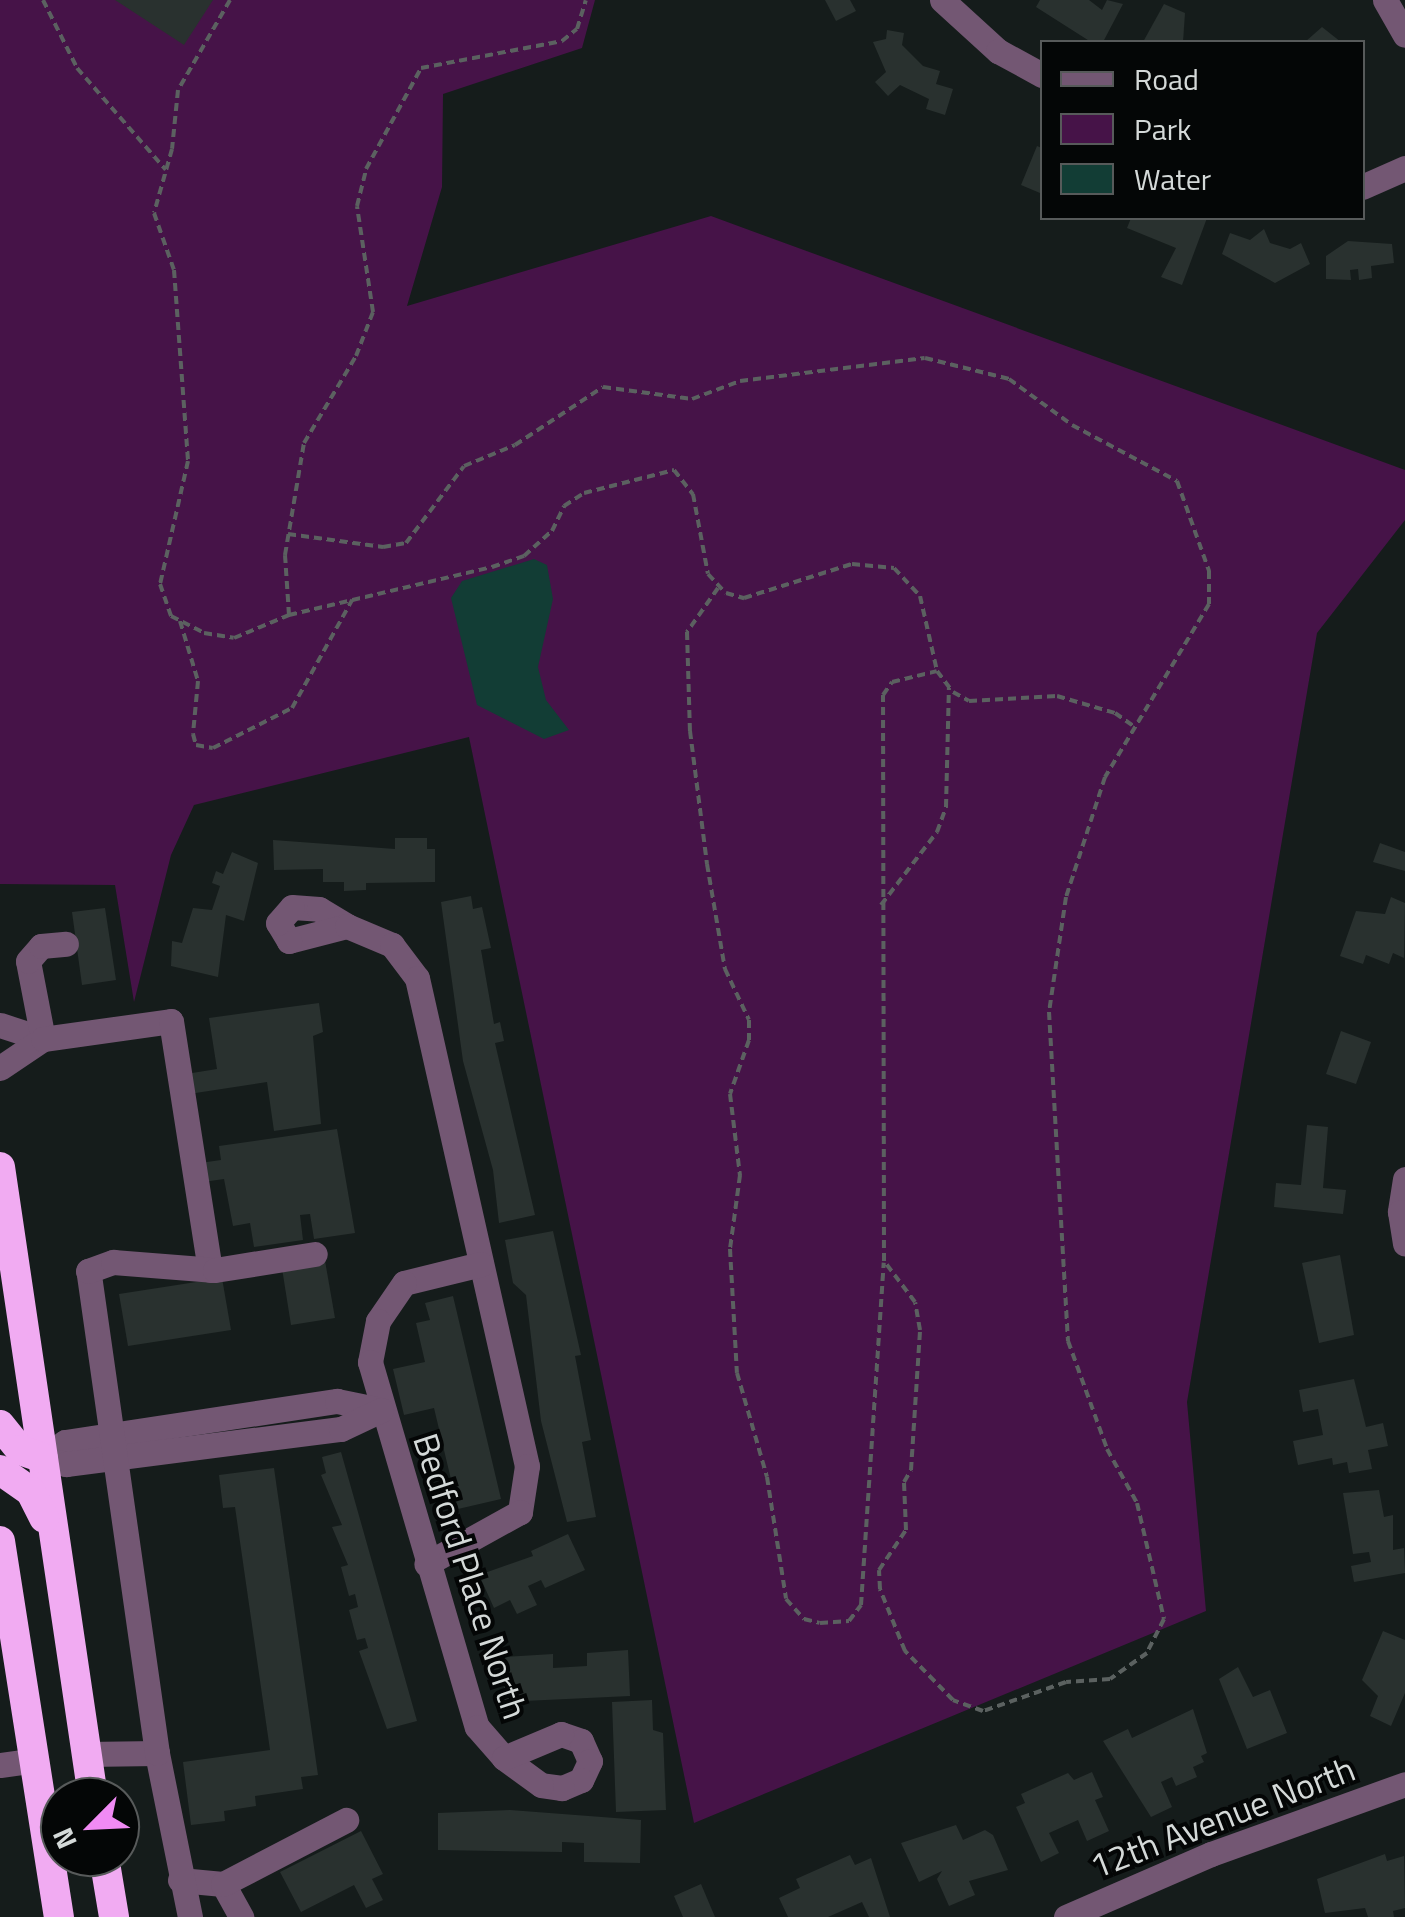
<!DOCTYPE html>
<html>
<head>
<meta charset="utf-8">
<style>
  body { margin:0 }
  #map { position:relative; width:1405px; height:1917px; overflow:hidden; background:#151c1b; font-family:"Titillium Web",sans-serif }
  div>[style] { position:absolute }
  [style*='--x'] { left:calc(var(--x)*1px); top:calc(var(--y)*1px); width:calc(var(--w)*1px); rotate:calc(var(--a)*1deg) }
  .green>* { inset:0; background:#461348 }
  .water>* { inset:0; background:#123d35 }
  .building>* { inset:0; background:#29312f }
  .path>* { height:4px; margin-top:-2px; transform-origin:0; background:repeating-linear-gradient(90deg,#5b6160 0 8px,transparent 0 13px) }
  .minor>* { height:25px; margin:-12.5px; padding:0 12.5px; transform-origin:12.5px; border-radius:12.5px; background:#735773 }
  .highway>* { height:30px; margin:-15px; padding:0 15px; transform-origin:15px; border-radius:15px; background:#f1abf2 }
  span { translate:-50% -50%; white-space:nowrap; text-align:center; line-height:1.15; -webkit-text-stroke:8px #040606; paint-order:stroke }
  .street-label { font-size:35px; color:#d4d9d8 }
  .legend { position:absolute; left:1040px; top:40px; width:325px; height:180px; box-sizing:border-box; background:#040606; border:2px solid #575a5a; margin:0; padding:12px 18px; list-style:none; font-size:30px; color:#d4d9d8 }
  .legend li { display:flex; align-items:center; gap:20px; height:50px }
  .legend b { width:50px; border:2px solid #575a5a }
  .north { position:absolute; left:40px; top:1777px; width:100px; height:100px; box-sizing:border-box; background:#040606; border:2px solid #575a5a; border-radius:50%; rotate:246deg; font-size:28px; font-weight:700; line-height:40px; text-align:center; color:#d4d9d8 }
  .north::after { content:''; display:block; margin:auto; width:35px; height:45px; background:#f18af4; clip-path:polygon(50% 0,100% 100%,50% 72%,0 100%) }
</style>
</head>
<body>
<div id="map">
  <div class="green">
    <div style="clip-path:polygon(0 0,595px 0,582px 48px,443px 94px,442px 187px,407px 306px,711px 216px,1405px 470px,1405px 520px,1317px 633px,1187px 1402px,1206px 1611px,694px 1823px,469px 737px,194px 805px,171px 855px,134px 1002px,115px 885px,0 884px)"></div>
  </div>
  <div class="water">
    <div style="clip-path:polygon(534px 559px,547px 565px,553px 599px,538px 667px,546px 700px,569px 730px,544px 739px,477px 705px,451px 598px,462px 581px)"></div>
  </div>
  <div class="building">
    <div style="clip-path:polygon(115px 0,213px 0,184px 45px)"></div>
    <div style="clip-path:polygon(825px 0,850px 0,856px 11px,836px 21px)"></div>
    <div style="clip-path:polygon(1040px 0,1089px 0,1102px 10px,1107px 0,1123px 4px,1103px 42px,1091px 42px,1036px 7px)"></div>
    <div style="clip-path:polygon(1164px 4px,1185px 13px,1183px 42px,1143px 42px)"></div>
    <div style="clip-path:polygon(1322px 27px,1341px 42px,1305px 42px)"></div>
    <div style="clip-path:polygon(887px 30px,904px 33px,902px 45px,923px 66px,940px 71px,936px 84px,953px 89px,945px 115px,926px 109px,929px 99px,900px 85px,888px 96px,875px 82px,886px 72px,873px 42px,886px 39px)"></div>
    <div style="clip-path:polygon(1037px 146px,1042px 148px,1040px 193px,1021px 185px)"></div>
    <div style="clip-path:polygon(1131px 218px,1207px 218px,1182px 285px,1161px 277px,1176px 248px,1127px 228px)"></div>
    <div style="clip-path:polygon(1264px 229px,1270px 243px,1290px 249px,1301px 243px,1310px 264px,1275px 283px,1222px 254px,1230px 233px,1250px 240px)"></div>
    <div style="clip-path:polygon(1348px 241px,1392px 244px,1394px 263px,1371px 266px,1372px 278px,1359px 280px,1358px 269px,1350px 270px,1351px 280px,1326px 279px,1326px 256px)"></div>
    <div style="clip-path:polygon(395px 838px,427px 838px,427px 849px,435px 849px,435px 882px,366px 883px,366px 890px,344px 891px,344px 882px,323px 882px,323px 869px,274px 870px,273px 840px,395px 849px)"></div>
    <div style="clip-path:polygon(1380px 843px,1405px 852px,1405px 871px,1373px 862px)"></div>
    <div style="clip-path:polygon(232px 852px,258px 863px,244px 921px,226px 915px,218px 977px,171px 966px,172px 941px,182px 943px,193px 908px,212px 910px,220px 886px,212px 883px,216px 871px,223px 874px)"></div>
    <div style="clip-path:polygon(471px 896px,473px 909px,482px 907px,491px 948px,481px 950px,494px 1024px,500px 1022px,504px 1041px,495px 1043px,535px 1215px,499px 1223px,493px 1170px,463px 1061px,441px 902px)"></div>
    <div style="clip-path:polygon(1391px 897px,1405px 903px,1404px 958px,1393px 953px,1389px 964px,1366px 955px,1363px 964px,1340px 956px,1356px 911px,1385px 914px)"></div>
    <div style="clip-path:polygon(105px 908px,116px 980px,82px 985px,72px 912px)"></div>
    <div style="clip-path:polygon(319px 1003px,323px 1032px,313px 1036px,321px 1124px,274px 1131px,267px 1082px,189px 1094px,186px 1074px,217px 1069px,209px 1018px)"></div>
    <div style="clip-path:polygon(1341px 1031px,1371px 1042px,1356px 1084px,1326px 1074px)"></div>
    <div style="clip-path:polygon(1307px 1125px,1328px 1127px,1323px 1188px,1346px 1190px,1343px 1214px,1274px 1207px,1276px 1183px,1301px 1185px)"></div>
    <div style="clip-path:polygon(337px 1129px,355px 1233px,314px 1239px,310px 1214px,300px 1215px,303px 1240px,254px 1247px,250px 1223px,233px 1226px,224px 1179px,203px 1182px,200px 1163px,221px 1160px,219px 1146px)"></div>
    <div style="clip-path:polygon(553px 1231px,581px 1355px,575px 1356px,591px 1440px,582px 1442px,596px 1517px,567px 1522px,541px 1421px,526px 1295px,513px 1283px,505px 1240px)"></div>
    <div style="clip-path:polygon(324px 1255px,335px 1318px,291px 1325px,281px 1262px)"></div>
    <div style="clip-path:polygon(1340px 1255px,1354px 1335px,1319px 1343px,1302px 1263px)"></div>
    <div style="clip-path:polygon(222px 1278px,231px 1330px,128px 1346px,119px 1294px)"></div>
    <div style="clip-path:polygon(453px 1296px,501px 1499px,458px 1509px,434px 1408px,404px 1415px,393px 1369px,425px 1362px,416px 1323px,430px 1320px,425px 1303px)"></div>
    <div style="clip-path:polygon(1354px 1379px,1366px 1427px,1383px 1423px,1388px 1446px,1368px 1450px,1372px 1469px,1349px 1473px,1347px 1462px,1333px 1465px,1332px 1458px,1298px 1465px,1293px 1441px,1323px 1435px,1318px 1409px,1303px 1412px,1299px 1390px)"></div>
    <div style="clip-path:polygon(341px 1452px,417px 1721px,387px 1729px,359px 1651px,368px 1648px,365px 1638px,357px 1640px,349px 1610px,358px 1607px,355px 1594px,349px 1596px,341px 1567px,348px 1565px,332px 1527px,342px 1525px,321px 1475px,326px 1473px,322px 1457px)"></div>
    <div style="clip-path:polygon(274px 1468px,318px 1775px,301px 1777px,303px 1789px,255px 1796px,256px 1806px,224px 1811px,225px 1821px,191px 1825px,183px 1762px,270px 1750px,235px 1507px,223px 1508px,219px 1475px)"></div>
    <div style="clip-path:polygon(1379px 1490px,1384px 1517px,1393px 1515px,1393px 1550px,1404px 1548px,1405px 1573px,1354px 1582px,1351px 1566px,1371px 1562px,1369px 1552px,1353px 1554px,1343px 1493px)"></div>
    <div style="clip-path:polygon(568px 1534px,585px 1570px,545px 1588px,541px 1580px,528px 1586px,537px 1605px,517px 1614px,510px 1600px,494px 1608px,479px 1575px,533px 1556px,531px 1551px)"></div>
    <div style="clip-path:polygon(1383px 1631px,1405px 1640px,1405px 1693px,1391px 1726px,1370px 1716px,1378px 1696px,1362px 1680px)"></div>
    <div style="clip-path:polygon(628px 1650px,630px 1696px,505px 1702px,502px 1657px,553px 1654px,553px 1668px,587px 1666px,587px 1653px)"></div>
    <div style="clip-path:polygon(1238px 1667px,1253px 1697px,1270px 1690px,1287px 1733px,1247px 1749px,1219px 1679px)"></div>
    <div style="clip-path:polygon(652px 1700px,653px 1730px,663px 1733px,666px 1810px,616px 1812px,612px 1702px)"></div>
    <div style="clip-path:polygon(1193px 1709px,1207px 1753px,1201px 1756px,1204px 1762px,1193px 1767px,1197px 1777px,1176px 1786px,1172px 1777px,1161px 1782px,1172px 1807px,1151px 1817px,1103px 1741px,1128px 1729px,1132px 1738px)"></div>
    <div style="clip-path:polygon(1092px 1772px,1103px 1797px,1095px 1800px,1109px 1831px,1087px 1841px,1078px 1820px,1049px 1833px,1059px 1853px,1041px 1862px,1016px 1807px,1025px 1803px,1021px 1794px,1068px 1773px,1074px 1780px)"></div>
    <div style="clip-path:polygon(510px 1810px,641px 1820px,640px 1863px,584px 1862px,584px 1843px,562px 1842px,562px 1852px,438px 1850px,438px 1813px)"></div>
    <div style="clip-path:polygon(956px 1825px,963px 1840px,985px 1830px,993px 1835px,1008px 1870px,969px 1881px,975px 1895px,949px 1906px,937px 1879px,942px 1871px,919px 1882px,901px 1843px)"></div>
    <div style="clip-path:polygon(361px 1831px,383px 1874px,372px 1879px,383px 1900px,366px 1908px,354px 1885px,301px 1912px,280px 1872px)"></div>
    <div style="clip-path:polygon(1385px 1854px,1387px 1861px,1404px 1856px,1405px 1908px,1393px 1911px,1394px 1917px,1368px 1917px,1365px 1908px,1325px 1913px,1317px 1879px)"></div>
    <div style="clip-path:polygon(850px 1855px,855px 1865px,871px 1858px,890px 1917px,869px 1917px,862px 1902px,828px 1917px,788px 1917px,779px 1898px,800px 1888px,796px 1879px)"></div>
    <div style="clip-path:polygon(701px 1884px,715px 1917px,683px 1917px,674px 1896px)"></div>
  </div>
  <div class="path">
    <div style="--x:43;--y:0;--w:76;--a:63.4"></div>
    <div style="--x:77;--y:68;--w:135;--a:48.9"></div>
    <div style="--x:230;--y:0;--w:104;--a:120"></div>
    <div style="--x:178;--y:90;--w:59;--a:95.8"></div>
    <div style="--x:172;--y:149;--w:66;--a:105.7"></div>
    <div style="--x:154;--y:213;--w:60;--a:70.7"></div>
    <div style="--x:174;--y:270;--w:192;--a:85.8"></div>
    <div style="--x:188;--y:461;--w:126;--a:102.8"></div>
    <div style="--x:160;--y:584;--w:34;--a:71"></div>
    <div style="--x:171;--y:616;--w:37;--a:27"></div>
    <div style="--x:204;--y:633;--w:30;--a:9"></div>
    <div style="--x:234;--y:638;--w:60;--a:-22.7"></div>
    <div style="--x:289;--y:615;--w:209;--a:-13.3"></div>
    <div style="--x:492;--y:567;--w:34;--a:-19"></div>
    <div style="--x:524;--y:556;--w:38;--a:-42"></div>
    <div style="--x:552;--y:531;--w:28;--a:-64"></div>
    <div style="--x:564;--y:506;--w:24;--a:-33"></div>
    <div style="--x:584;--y:493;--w:93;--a:-14.3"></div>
    <div style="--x:674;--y:470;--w:31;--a:52"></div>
    <div style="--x:693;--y:494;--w:81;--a:79.4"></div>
    <div style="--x:708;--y:574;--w:26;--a:47"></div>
    <div style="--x:726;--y:593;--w:19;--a:16"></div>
    <div style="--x:744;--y:598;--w:113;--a:-17.5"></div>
    <div style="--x:852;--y:564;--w:42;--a:5.4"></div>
    <div style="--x:894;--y:568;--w:38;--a:47"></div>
    <div style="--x:920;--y:596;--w:77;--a:77.2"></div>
    <div style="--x:937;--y:671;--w:26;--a:53"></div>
    <div style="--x:953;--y:692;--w:18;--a:29"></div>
    <div style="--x:969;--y:701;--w:88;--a:-3.3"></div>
    <div style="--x:1057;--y:696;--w:60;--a:16.3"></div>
    <div style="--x:1115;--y:713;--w:24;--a:35"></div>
    <div style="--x:288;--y:534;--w:96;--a:7.8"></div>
    <div style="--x:383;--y:547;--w:23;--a:-10"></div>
    <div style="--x:406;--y:543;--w:96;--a:-53"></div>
    <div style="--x:464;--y:466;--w:55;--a:-22.4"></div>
    <div style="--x:515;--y:445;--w:105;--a:-33.4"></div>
    <div style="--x:603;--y:387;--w:90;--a:7.7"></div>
    <div style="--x:692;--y:399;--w:51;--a:-20.6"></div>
    <div style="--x:740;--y:381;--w:186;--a:-7.1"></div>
    <div style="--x:925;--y:358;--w:87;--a:14"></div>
    <div style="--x:1009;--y:379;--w:78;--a:36.1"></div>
    <div style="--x:1072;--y:425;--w:119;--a:28.1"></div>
    <div style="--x:1177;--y:481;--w:96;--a:70.4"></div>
    <div style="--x:1209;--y:571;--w:33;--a:90"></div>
    <div style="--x:1209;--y:604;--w:202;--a:121"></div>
    <div style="--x:1105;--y:777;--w:126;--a:108"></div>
    <div style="--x:1066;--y:897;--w:116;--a:98.4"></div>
    <div style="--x:1049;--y:1012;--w:330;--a:86.7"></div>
    <div style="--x:1068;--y:1341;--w:115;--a:70.1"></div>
    <div style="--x:1107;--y:1449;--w:62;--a:60.9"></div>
    <div style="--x:1137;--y:1503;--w:119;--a:76.9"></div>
    <div style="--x:1164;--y:1619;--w:38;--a:117"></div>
    <div style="--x:1147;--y:1653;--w:45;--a:144.9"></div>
    <div style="--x:1110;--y:1679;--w:44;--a:176.1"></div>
    <div style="--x:1066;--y:1682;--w:88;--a:160.7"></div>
    <div style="--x:983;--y:1711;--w:32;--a:-160"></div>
    <div style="--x:953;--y:1700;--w:69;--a:-134.4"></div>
    <div style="--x:905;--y:1651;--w:67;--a:-112"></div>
    <div style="--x:880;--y:1589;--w:19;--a:-93"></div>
    <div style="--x:879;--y:1570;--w:48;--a:-56"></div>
    <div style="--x:906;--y:1530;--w:48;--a:-92.4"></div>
    <div style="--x:904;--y:1482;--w:14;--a:-60"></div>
    <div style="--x:911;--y:1470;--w:140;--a:-86.3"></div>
    <div style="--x:920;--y:1330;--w:28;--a:-100"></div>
    <div style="--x:915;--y:1302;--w:51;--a:-127.1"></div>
    <div style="--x:884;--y:1261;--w:566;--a:-90.1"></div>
    <div style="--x:883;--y:695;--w:16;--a:-55"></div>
    <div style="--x:892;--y:682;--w:46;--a:-13.7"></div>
    <div style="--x:718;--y:588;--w:54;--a:125.2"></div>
    <div style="--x:687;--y:632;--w:99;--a:88.3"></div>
    <div style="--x:690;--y:731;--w:134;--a:82.7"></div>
    <div style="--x:707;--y:864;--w:107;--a:80.3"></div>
    <div style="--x:725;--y:969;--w:56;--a:64.8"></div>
    <div style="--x:749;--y:1020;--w:20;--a:90"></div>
    <div style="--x:749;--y:1040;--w:57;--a:109.4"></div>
    <div style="--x:730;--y:1094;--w:82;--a:83"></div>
    <div style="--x:740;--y:1175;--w:75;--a:97.7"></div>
    <div style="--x:730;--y:1249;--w:124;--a:86.8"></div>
    <div style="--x:737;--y:1373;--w:108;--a:73.9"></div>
    <div style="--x:767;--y:1477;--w:123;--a:81.1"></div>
    <div style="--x:786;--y:1599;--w:27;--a:48"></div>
    <div style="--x:804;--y:1619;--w:16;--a:14"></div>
    <div style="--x:820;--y:1623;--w:29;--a:-4"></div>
    <div style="--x:849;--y:1621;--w:20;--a:-53"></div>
    <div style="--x:861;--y:1605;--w:343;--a:-86.2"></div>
    <div style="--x:289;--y:615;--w:60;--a:-93.8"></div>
    <div style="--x:285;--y:555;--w:114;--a:-80.4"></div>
    <div style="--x:304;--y:443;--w:101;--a:-59.1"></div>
    <div style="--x:356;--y:356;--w:47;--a:-68.9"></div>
    <div style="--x:373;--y:312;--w:107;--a:-98.6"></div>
    <div style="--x:357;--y:206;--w:38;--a:-76"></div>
    <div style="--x:366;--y:169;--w:115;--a:-61.4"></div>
    <div style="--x:421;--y:68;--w:144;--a:-10.8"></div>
    <div style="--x:562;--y:41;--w:19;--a:-39"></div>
    <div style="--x:577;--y:29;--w:30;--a:-73"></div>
    <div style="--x:180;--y:621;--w:63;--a:73.3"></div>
    <div style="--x:198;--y:681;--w:53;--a:95.4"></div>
    <div style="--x:193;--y:734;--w:11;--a:75"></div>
    <div style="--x:196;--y:745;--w:17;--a:10"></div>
    <div style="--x:213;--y:748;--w:89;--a:-26.9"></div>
    <div style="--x:292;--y:708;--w:124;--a:-60.9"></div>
    <div style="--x:881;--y:905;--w:92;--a:-52.5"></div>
    <div style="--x:937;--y:832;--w:27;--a:-70"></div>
    <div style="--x:946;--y:807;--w:119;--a:-88.6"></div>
  </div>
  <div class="minor">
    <div style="--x:942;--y:0;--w:76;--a:42.3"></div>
    <div style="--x:998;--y:51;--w:50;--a:28.6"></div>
    <div style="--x:1385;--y:0;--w:40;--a:60.3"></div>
    <div style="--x:1362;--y:187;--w:47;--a:-23.8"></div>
    <div style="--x:292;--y:907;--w:27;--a:4"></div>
    <div style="--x:319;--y:909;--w:33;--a:31"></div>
    <div style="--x:347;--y:926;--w:60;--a:165.5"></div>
    <div style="--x:289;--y:941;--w:21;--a:-121"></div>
    <div style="--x:278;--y:923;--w:21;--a:-49"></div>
    <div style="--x:347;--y:926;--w:49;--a:22.9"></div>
    <div style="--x:392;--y:945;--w:41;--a:52.9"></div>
    <div style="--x:417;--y:978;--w:500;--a:77.3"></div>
    <div style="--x:527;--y:1466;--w:47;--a:98.7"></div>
    <div style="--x:520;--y:1512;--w:107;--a:151"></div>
    <div style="--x:0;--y:1025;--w:45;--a:18"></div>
    <div style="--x:43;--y:1039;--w:79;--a:-100.9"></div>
    <div style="--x:28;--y:961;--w:20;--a:-49"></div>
    <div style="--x:41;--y:946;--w:25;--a:-5"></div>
    <div style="--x:0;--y:1068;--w:52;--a:-34"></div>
    <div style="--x:43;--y:1039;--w:129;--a:-8"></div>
    <div style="--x:171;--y:1021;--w:252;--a:81.1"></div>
    <div style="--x:1405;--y:1179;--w:33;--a:99"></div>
    <div style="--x:1400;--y:1212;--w:32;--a:81"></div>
    <div style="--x:481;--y:1264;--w:79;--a:166.1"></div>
    <div style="--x:404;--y:1283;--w:46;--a:124.4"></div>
    <div style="--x:378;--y:1321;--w:42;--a:101"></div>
    <div style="--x:370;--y:1362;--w:380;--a:73.7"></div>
    <div style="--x:477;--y:1727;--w:41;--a:48.9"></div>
    <div style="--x:43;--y:1458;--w:27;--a:-36"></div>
    <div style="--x:65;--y:1442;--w:275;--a:-8.6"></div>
    <div style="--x:337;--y:1401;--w:45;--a:11.6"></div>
    <div style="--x:43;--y:1458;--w:24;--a:15"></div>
    <div style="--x:66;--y:1464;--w:277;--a:-7.3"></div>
    <div style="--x:341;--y:1429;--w:44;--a:-25.4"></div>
    <div style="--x:561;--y:1734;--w:21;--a:19"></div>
    <div style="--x:581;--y:1741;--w:22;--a:66"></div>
    <div style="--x:590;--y:1761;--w:21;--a:115"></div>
    <div style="--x:581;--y:1780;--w:21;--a:157"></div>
    <div style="--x:562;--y:1788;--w:21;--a:-172"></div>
    <div style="--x:541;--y:1785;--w:46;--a:-143.9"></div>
    <div style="--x:504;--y:1758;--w:62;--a:-22.8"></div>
    <div style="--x:86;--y:1754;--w:71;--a:-0.8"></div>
    <div style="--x:0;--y:1765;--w:34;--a:-8"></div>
    <div style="--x:180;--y:1880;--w:43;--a:5.3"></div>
    <div style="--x:223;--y:1884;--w:38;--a:61"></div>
    <div style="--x:223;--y:1884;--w:139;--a:-27.5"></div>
    <div style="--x:190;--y:1917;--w:167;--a:-101.4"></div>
    <div style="--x:157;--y:1753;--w:487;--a:-98.1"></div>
    <div style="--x:88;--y:1271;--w:27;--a:-20"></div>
    <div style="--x:113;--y:1262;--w:102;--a:4.5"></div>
    <div style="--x:215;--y:1270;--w:101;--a:-9.1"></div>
    <div style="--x:1066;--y:1917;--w:158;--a:-23.5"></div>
    <div style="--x:1211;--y:1854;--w:206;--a:-19.8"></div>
  </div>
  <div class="highway">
    <div style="--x:0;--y:1167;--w:637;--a:81.6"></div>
    <div style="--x:0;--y:1425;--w:32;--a:51"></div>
    <div style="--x:20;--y:1450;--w:24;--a:19"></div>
    <div style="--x:0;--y:1470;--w:38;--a:35"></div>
    <div style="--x:31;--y:1492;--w:29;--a:63"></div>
    <div style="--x:0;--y:1541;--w:381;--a:81.1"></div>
    <div style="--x:104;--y:1857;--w:61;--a:80.5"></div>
  </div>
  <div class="street-label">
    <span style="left:471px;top:1576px;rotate:72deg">Bedford Place North</span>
    <span style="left:1222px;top:1817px;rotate:-21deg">12th Avenue North</span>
  </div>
  <ul class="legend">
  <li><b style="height:12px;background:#735773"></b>Road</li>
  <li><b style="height:28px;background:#461348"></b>Park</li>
  <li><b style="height:28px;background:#123d35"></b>Water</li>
  </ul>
  <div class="north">N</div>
</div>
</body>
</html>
